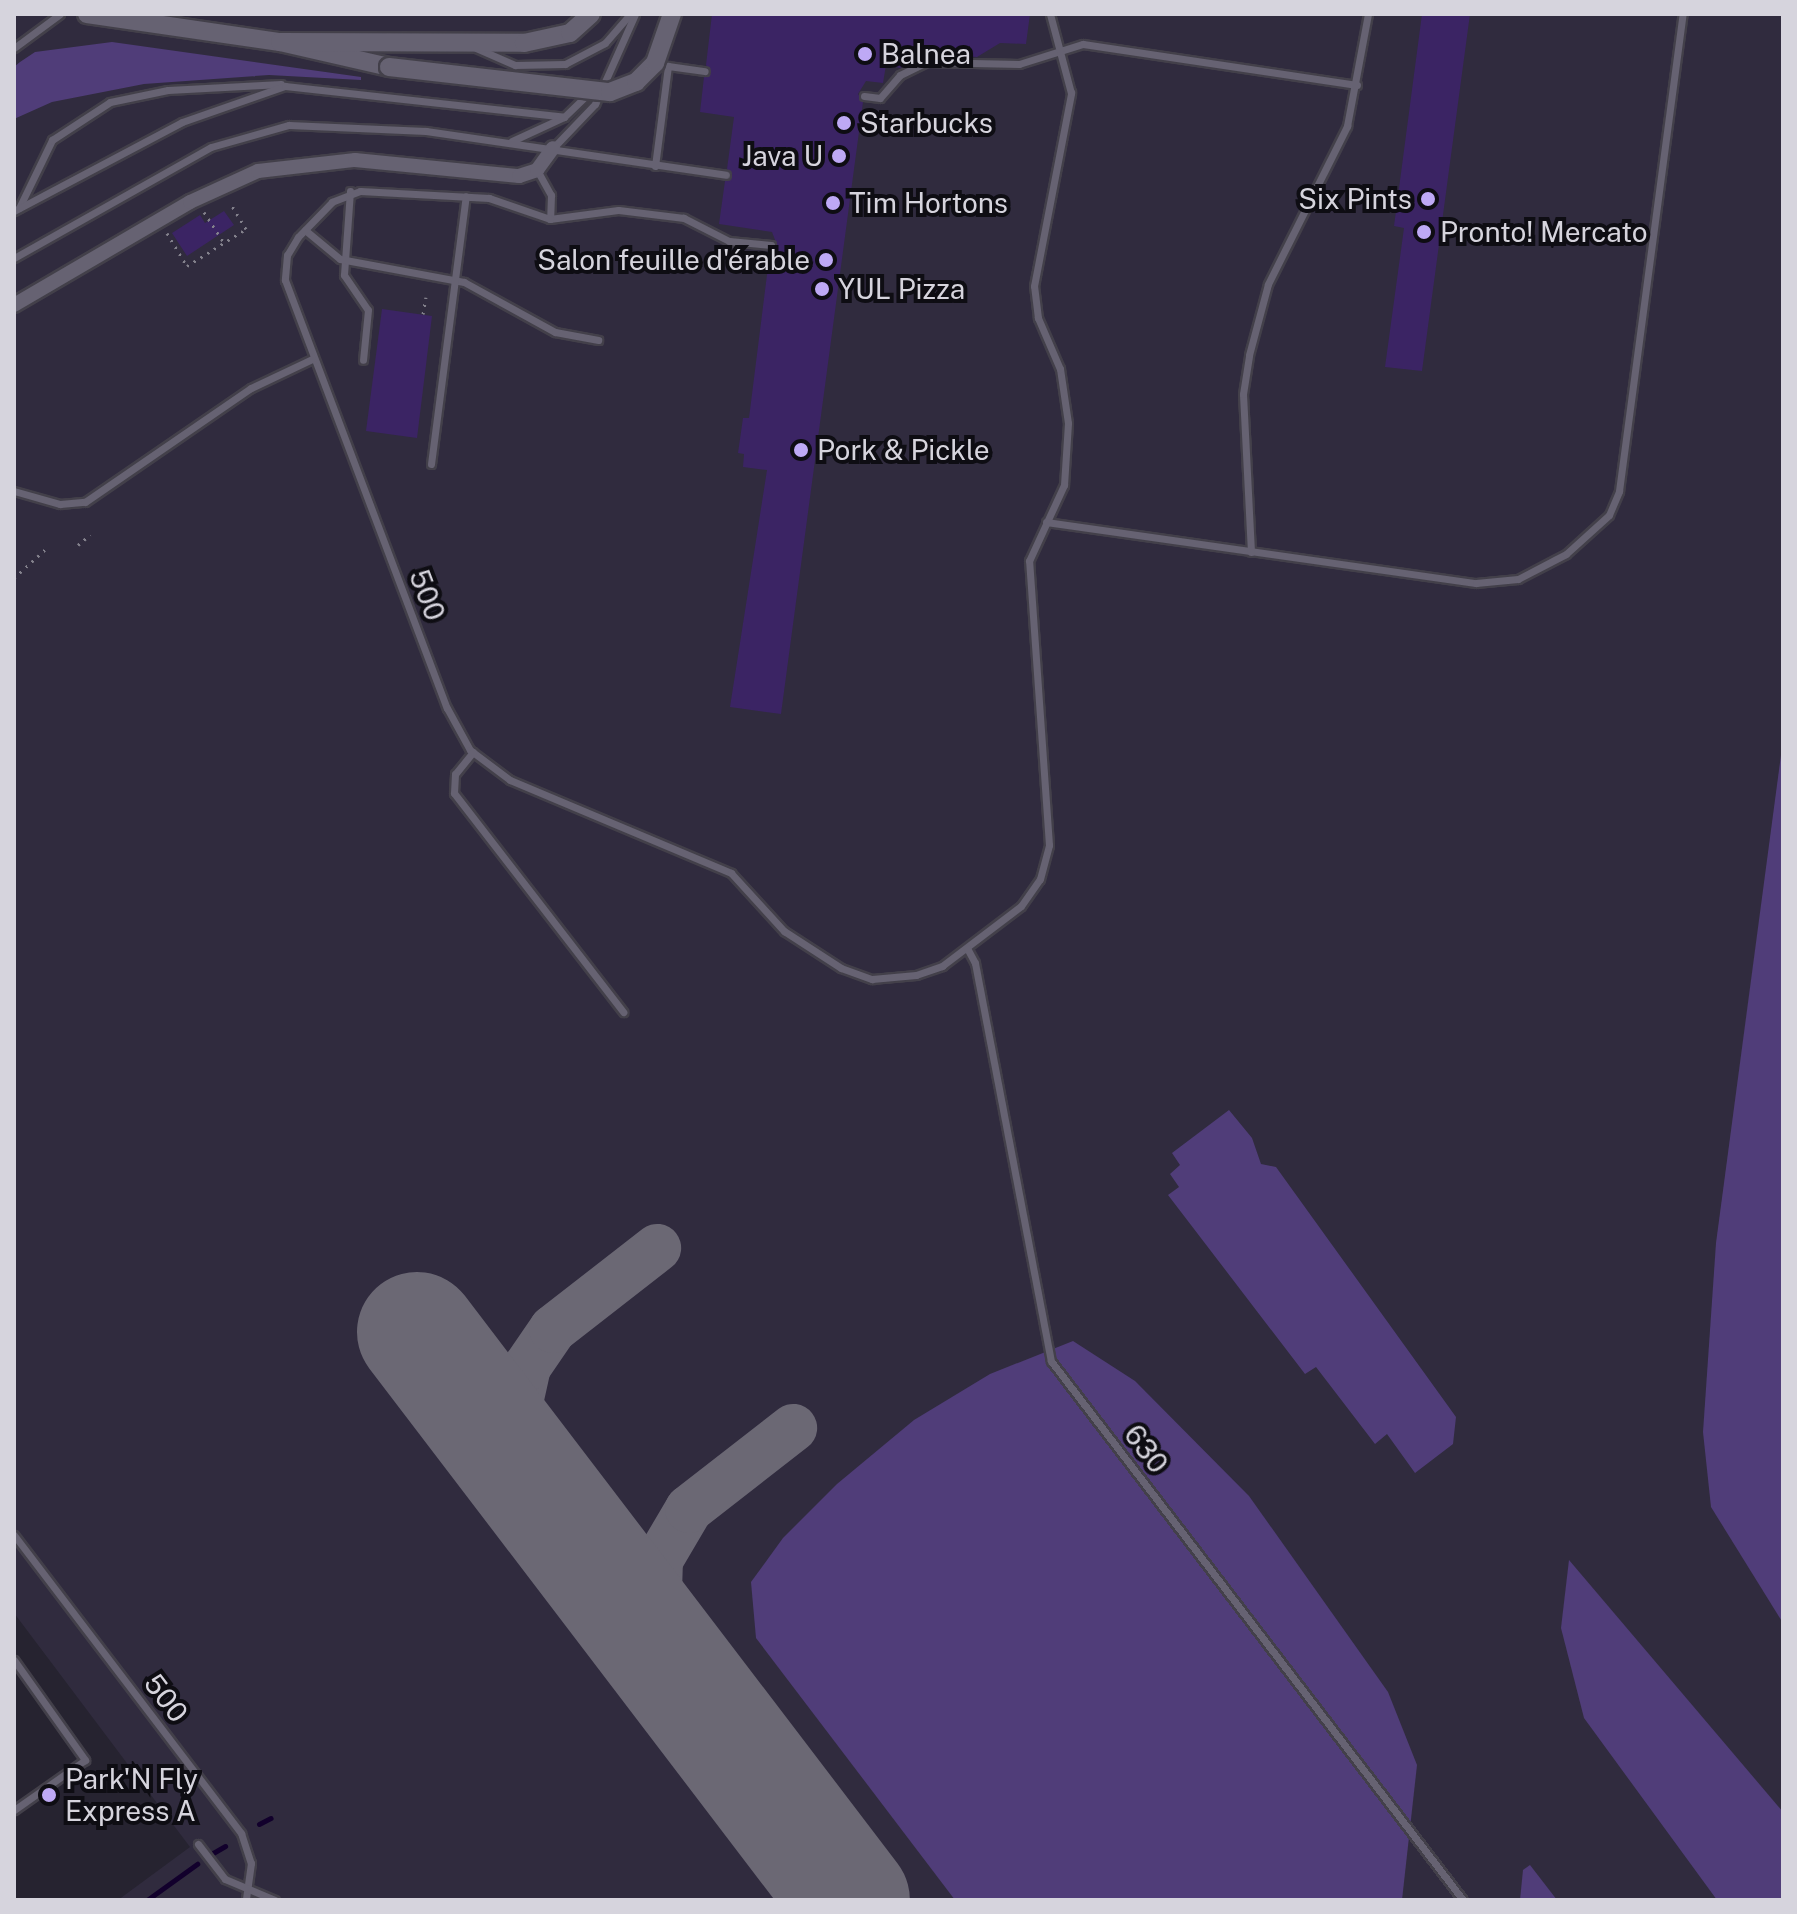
<!DOCTYPE html>
<html>
<head>
<meta charset="utf-8">
<style>
  body { margin:0 }
  #map { position:relative; width:1797px; height:1914px; overflow:hidden; background:#262330; font-family:"Public Sans",sans-serif }
  div>[style] { position:absolute }
  [style*='--x'] { left:calc(var(--x)*1px); top:calc(var(--y)*1px); width:calc(var(--w)*1px); rotate:calc(var(--a)*1deg) }
  .built>* { inset:0; background:#302b3e }
  .green>* { inset:0; background:#503d79 }
  .stream>* { height:5px; margin:-2.5px; padding:0 2.5px; transform-origin:2.5px; border-radius:2.5px; background:#12002c }
  .taxiway>* { height:48px; margin:-24px; padding:0 24px; transform-origin:24px; border-radius:24px; background:#6b6874 }
  .runway>* { height:120px; margin:-60px; padding:0 60px; transform-origin:60px; border-radius:60px; background:#6b6874 }
  .building>* { inset:0; background:#3b2464 }
  .path>* { height:3px; margin-top:-1.5px; transform-origin:0; background:repeating-linear-gradient(90deg,#83818c 0 2px,transparent 0 8px) }
  .roads { filter:drop-shadow(2px 0 #43404a) drop-shadow(-2px 0 #43404a) drop-shadow(0 2px #43404a) drop-shadow(0 -2px #43404a) }
  .service>* { height:7px; margin:-3.5px; padding:0 3.5px; transform-origin:3.5px; border-radius:3.5px; background:#666272 }
  .minor>* { height:14px; margin:-7px; padding:0 7px; transform-origin:7px; border-radius:7px; background:#666272 }
  .tertiary>* { height:18px; margin:-9px; padding:0 9px; transform-origin:9px; border-radius:9px; background:#666272 }
  .bridges { filter:drop-shadow(2px 0 #43404a) drop-shadow(-2px 0 #43404a) drop-shadow(0 2px #43404a) drop-shadow(0 -2px #43404a) }
  .tertiary-bridge>* { height:18px; margin:-9px; padding:0 9px; transform-origin:9px; border-radius:9px; background:#666272 }
  .dots>* { width:22px; height:22px; translate:-50% -50%; box-sizing:border-box; border:4px solid #0e0d13; border-radius:50% }
  span { translate:-50% -50%; white-space:nowrap; text-align:center; line-height:1.15; -webkit-text-stroke:8px #0e0d13; paint-order:stroke }
  .poi-label { font-size:28px; color:#d6d4dd }
  .left { translate:0 -50%; text-align:left }
  .right { translate:-100% -50%; text-align:right }
  .street-label { font-size:28px; color:#d6d4dd }
  .frame { position:absolute; inset:0; border:16px solid #d6d4dd; pointer-events:none }
</style>
</head>
<body>
<div id="map">
  <div class="built">
    <div style="clip-path:polygon(14px 14px,1783px 14px,1783px 1900px,118px 1900px,190px 1847px,14px 1613px)"></div>
  </div>
  <div class="green">
    <div style="clip-path:polygon(112px 42px,361px 77px,361px 80px,269px 75px,144px 84px,52px 102px,14px 119px,14px 67px,20px 62px,35px 52px)"></div>
    <div style="clip-path:polygon(1783px 740px,1783px 1623px,1711px 1507px,1703px 1432px,1716px 1243px)"></div>
    <div style="clip-path:polygon(1229px 1110px,1252px 1138px,1261px 1164px,1276px 1167px,1456px 1417px,1453px 1444px,1415px 1473px,1387px 1434px,1375px 1444px,1316px 1367px,1305px 1374px,1168px 1195px,1179px 1187px,1170px 1174px,1180px 1165px,1172px 1153px)"></div>
    <div style="clip-path:polygon(1073px 1341px,1135px 1381px,1249px 1496px,1388px 1692px,1417px 1765px,1402px 1900px,955px 1900px,756px 1638px,751px 1582px,783px 1538px,837px 1484px,914px 1420px,990px 1374px)"></div>
    <div style="clip-path:polygon(1569px 1560px,1783px 1812px,1783px 1900px,1717px 1900px,1584px 1718px,1561px 1628px)"></div>
    <div style="clip-path:polygon(1530px 1865px,1557px 1900px,1520px 1900px,1523px 1870px)"></div>
  </div>
  <div class="stream">
    <div style="--x:259;--y:1824;--w:13;--a:-27"></div>
    <div style="--x:213;--y:1853;--w:14;--a:-30"></div>
    <div style="--x:147;--y:1900;--w:62;--a:-35.8"></div>
  </div>
  <div class="taxiway">
    <div style="--x:643;--y:1630;--w:196;--a:-125.6"></div>
    <div style="--x:529;--y:1471;--w:60;--a:-101.5"></div>
    <div style="--x:517;--y:1412;--w:46;--a:-77.5"></div>
    <div style="--x:527;--y:1367;--w:46;--a:-55.6"></div>
    <div style="--x:553;--y:1329;--w:132;--a:-37.9"></div>
    <div style="--x:705;--y:1711;--w:67;--a:-123.5"></div>
    <div style="--x:668;--y:1655;--w:34;--a:-109"></div>
    <div style="--x:657;--y:1623;--w:63;--a:-88.2"></div>
    <div style="--x:659;--y:1560;--w:59;--a:-59.5"></div>
    <div style="--x:689;--y:1509;--w:132;--a:-37.9"></div>
  </div>
  <div class="runway">
    <div style="--x:417;--y:1332;--w:714;--a:52.68"></div>
  </div>
  <div class="building">
    <div style="clip-path:polygon(712px 14px,1030px 14px,1026px 44px,1000px 43px,977px 57px,925px 54px,900px 68px,886px 65px,883px 83px,866px 81px,858px 94px,863px 102px,781px 714px,730px 707px,767px 470px,743px 467px,744px 454px,738px 453px,743px 418px,749px 418px,770px 251px,777px 245px,772px 232px,719px 224px,725px 181px,732px 175px,727px 169px,734px 117px,700px 112px,704px 77px,711px 73px,706px 65px)"></div>
    <div style="clip-path:polygon(1422px 14px,1470px 14px,1422px 371px,1385px 367px,1404px 228px,1394px 226px)"></div>
    <div style="clip-path:polygon(224px 211px,234px 225px,187px 256px,172px 233px,200px 215px,205px 223px)"></div>
    <div style="clip-path:polygon(382px 309px,432px 316px,417px 438px,366px 431px)"></div>
  </div>
  <div class="path">
    <div style="--x:204;--y:212;--w:37;--a:57"></div>
    <div style="--x:167;--y:233;--w:39;--a:59"></div>
    <div style="--x:187;--y:266;--w:70;--a:-32.1"></div>
    <div style="--x:246;--y:229;--w:31;--a:-121"></div>
    <div style="--x:423;--y:314;--w:17;--a:-80"></div>
    <div style="--x:78;--y:545;--w:16;--a:-40"></div>
    <div style="--x:14;--y:578;--w:46;--a:-42.4"></div>
  </div>
  <div class="roads">
    <div class="service">
      <div style="--x:14;--y:48;--w:57;--a:-36.5"></div>
      <div style="--x:476;--y:48;--w:43;--a:23.6"></div>
      <div style="--x:515;--y:65;--w:50;--a:-1.1"></div>
      <div style="--x:565;--y:64;--w:45;--a:-27.7"></div>
      <div style="--x:605;--y:43;--w:38;--a:-49"></div>
      <div style="--x:864;--y:96;--w:16;--a:7"></div>
      <div style="--x:880;--y:98;--w:30;--a:-49"></div>
      <div style="--x:900;--y:75;--w:30;--a:-26"></div>
      <div style="--x:927;--y:62;--w:92;--a:1.2"></div>
      <div style="--x:1019;--y:64;--w:67;--a:-17.4"></div>
      <div style="--x:1083;--y:44;--w:277;--a:8.5"></div>
      <div style="--x:512;--y:141;--w:57;--a:-24.8"></div>
      <div style="--x:564;--y:117;--w:35;--a:-44"></div>
      <div style="--x:553;--y:148;--w:61;--a:-46.3"></div>
      <div style="--x:595;--y:104;--w:98;--a:-66"></div>
      <div style="--x:655;--y:166;--w:101;--a:-82.6"></div>
      <div style="--x:668;--y:66;--w:37;--a:8"></div>
      <div style="--x:537;--y:170;--w:29;--a:61"></div>
      <div style="--x:551;--y:195;--w:24;--a:92"></div>
      <div style="--x:350;--y:191;--w:84;--a:94.1"></div>
      <div style="--x:344;--y:275;--w:42;--a:55.6"></div>
      <div style="--x:368;--y:310;--w:50;--a:95.7"></div>
      <div style="--x:19;--y:208;--w:76;--a:-64.1"></div>
      <div style="--x:52;--y:140;--w:69;--a:-33.2"></div>
      <div style="--x:110;--y:102;--w:59;--a:-11.7"></div>
      <div style="--x:168;--y:90;--w:113;--a:-3"></div>
      <div style="--x:14;--y:211;--w:190;--a:-27.9"></div>
      <div style="--x:182;--y:122;--w:109;--a:-19.3"></div>
      <div style="--x:285;--y:86;--w:281;--a:6.3"></div>
      <div style="--x:305;--y:230;--w:45;--a:39.6"></div>
      <div style="--x:340;--y:259;--w:126;--a:10.5"></div>
      <div style="--x:464;--y:282;--w:104;--a:28.8"></div>
      <div style="--x:555;--y:332;--w:44;--a:10.5"></div>
      <div style="--x:771;--y:245;--w:42;--a:-174.6"></div>
      <div style="--x:729;--y:241;--w:51;--a:-152.9"></div>
      <div style="--x:684;--y:218;--w:66;--a:-173.1"></div>
      <div style="--x:618;--y:210;--w:69;--a:172.5"></div>
      <div style="--x:550;--y:219;--w:65;--a:-161"></div>
      <div style="--x:489;--y:198;--w:129;--a:-176.9"></div>
      <div style="--x:360;--y:191;--w:30;--a:159"></div>
      <div style="--x:332;--y:202;--w:49;--a:134.2"></div>
      <div style="--x:298;--y:237;--w:21;--a:121"></div>
      <div style="--x:287;--y:255;--w:25;--a:95"></div>
      <div style="--x:285;--y:280;--w:458;--a:69.3"></div>
      <div style="--x:447;--y:708;--w:48;--a:61.3"></div>
      <div style="--x:470;--y:750;--w:50;--a:36.9"></div>
      <div style="--x:510;--y:780;--w:240;--a:22.8"></div>
      <div style="--x:731;--y:873;--w:79;--a:47.6"></div>
      <div style="--x:784;--y:931;--w:68;--a:33"></div>
      <div style="--x:841;--y:968;--w:33;--a:20"></div>
      <div style="--x:872;--y:979;--w:44;--a:-5.2"></div>
      <div style="--x:916;--y:975;--w:28;--a:-19"></div>
      <div style="--x:942;--y:966;--w:99;--a:-37.2"></div>
      <div style="--x:1021;--y:906;--w:33;--a:-55"></div>
      <div style="--x:1040;--y:879;--w:35;--a:-75"></div>
      <div style="--x:1049;--y:845;--w:285;--a:-94"></div>
      <div style="--x:1029;--y:561;--w:84;--a:-65.3"></div>
      <div style="--x:1064;--y:485;--w:62;--a:-86.3"></div>
      <div style="--x:1068;--y:423;--w:55;--a:-98.4"></div>
      <div style="--x:1060;--y:369;--w:56;--a:-113.3"></div>
      <div style="--x:1038;--y:318;--w:32;--a:-97"></div>
      <div style="--x:1034;--y:286;--w:197;--a:-79.1"></div>
      <div style="--x:1071;--y:93;--w:82;--a:-104.9"></div>
      <div style="--x:14;--y:258;--w:226;--a:-29.4"></div>
      <div style="--x:211;--y:147;--w:81;--a:-15.8"></div>
      <div style="--x:289;--y:125;--w:137;--a:2.5"></div>
      <div style="--x:426;--y:131;--w:303;--a:8.3"></div>
      <div style="--x:431;--y:464;--w:270;--a:-82.6"></div>
      <div style="--x:14;--y:491;--w:48;--a:15.8"></div>
      <div style="--x:60;--y:504;--w:25;--a:-5"></div>
      <div style="--x:85;--y:502;--w:201;--a:-34.5"></div>
      <div style="--x:251;--y:388;--w:68;--a:-25.4"></div>
      <div style="--x:1046;--y:522;--w:434;--a:8.1"></div>
      <div style="--x:1476;--y:583;--w:42;--a:-5.4"></div>
      <div style="--x:1518;--y:579;--w:54;--a:-27.5"></div>
      <div style="--x:1566;--y:554;--w:58;--a:-42.2"></div>
      <div style="--x:1609;--y:515;--w:26;--a:-67"></div>
      <div style="--x:1619;--y:491;--w:481;--a:-82.4"></div>
      <div style="--x:1251;--y:552;--w:158;--a:-92.9"></div>
      <div style="--x:1243;--y:394;--w:39;--a:-81"></div>
      <div style="--x:1249;--y:355;--w:73;--a:-75"></div>
      <div style="--x:1268;--y:284;--w:177;--a:-63.4"></div>
      <div style="--x:1347;--y:126;--w:114;--a:-79.4"></div>
      <div style="--x:473;--y:752;--w:28;--a:129"></div>
      <div style="--x:455;--y:774;--w:19;--a:93"></div>
      <div style="--x:454;--y:793;--w:277;--a:52.3"></div>
      <div style="--x:967;--y:948;--w:17;--a:62"></div>
      <div style="--x:975;--y:963;--w:405;--a:79.2"></div>
      <div style="--x:1051;--y:1361;--w:678;--a:52.61"></div>
      <div style="--x:14;--y:1535;--w:375;--a:52.7"></div>
      <div style="--x:241;--y:1833;--w:32;--a:72"></div>
      <div style="--x:251;--y:1863;--w:37;--a:98"></div>
      <div style="--x:14;--y:1660;--w:123;--a:54.6"></div>
      <div style="--x:85;--y:1760;--w:87;--a:144.8"></div>
      <div style="--x:198;--y:1844;--w:44;--a:52.4"></div>
      <div style="--x:225;--y:1879;--w:54;--a:22.8"></div>
    </div>
    <div class="minor">
      <div style="--x:14;--y:305;--w:204;--a:-30.3"></div>
      <div style="--x:190;--y:202;--w:75;--a:-24.5"></div>
      <div style="--x:258;--y:171;--w:98;--a:-6.5"></div>
      <div style="--x:355;--y:160;--w:165;--a:5.6"></div>
      <div style="--x:519;--y:176;--w:19;--a:-18"></div>
      <div style="--x:537;--y:170;--w:27;--a:-54"></div>
    </div>
    <div class="tertiary">
      <div style="--x:87;--y:14;--w:195;--a:8.3"></div>
      <div style="--x:280;--y:42;--w:112;--a:12.9"></div>
      <div style="--x:280;--y:42;--w:244;--a:0.2"></div>
      <div style="--x:524;--y:43;--w:47;--a:-12.3"></div>
      <div style="--x:570;--y:33;--w:28;--a:-42"></div>
    </div>
  </div>
  <div class="bridges">
    <div class="tertiary-bridge">
      <div style="--x:389;--y:67;--w:222;--a:6.5"></div>
      <div style="--x:610;--y:92;--w:28;--a:-21"></div>
      <div style="--x:636;--y:82;--w:27;--a:-45"></div>
      <div style="--x:655;--y:63;--w:52;--a:-70.9"></div>
    </div>
  </div>
  <div class="dots">
    <div style="left:865px;top:54px;background:#bea9f5"></div>
    <div style="left:844px;top:123px;background:#bea9f5"></div>
    <div style="left:839px;top:156px;background:#bea9f5"></div>
    <div style="left:1428px;top:199px;background:#bea9f5"></div>
    <div style="left:833px;top:203px;background:#bea9f5"></div>
    <div style="left:1424px;top:232px;background:#bea9f5"></div>
    <div style="left:826px;top:260px;background:#bea9f5"></div>
    <div style="left:822px;top:289px;background:#bea9f5"></div>
    <div style="left:801px;top:450px;background:#bea9f5"></div>
    <div style="left:49px;top:1795px;background:#bea9f5"></div>
  </div>
  <div class="poi-label">
    <span class="left" style="left:881px;top:54px">Balnea</span>
    <span class="left" style="left:860px;top:123px">Starbucks</span>
    <span class="right" style="left:823px;top:156px">Java U</span>
    <span class="right" style="left:1412px;top:199px">Six Pints</span>
    <span class="left" style="left:849px;top:203px">Tim Hortons</span>
    <span class="left" style="left:1440px;top:232px">Pronto! Mercato</span>
    <span class="right" style="left:810px;top:260px">Salon feuille d'érable</span>
    <span class="left" style="left:838px;top:289px">YUL Pizza</span>
    <span class="left" style="left:817px;top:450px">Pork &amp; Pickle</span>
    <span class="left" style="left:65px;top:1795px">Park'N Fly<br>Express A</span>
  </div>
  <div class="street-label">
    <span style="left:427px;top:595px;rotate:69deg">500</span>
    <span style="left:1146px;top:1449px;rotate:53deg">630</span>
    <span style="left:166px;top:1698px;rotate:53deg">500</span>
  </div>
  <div class="frame"></div>
</div>
</body>
</html>
